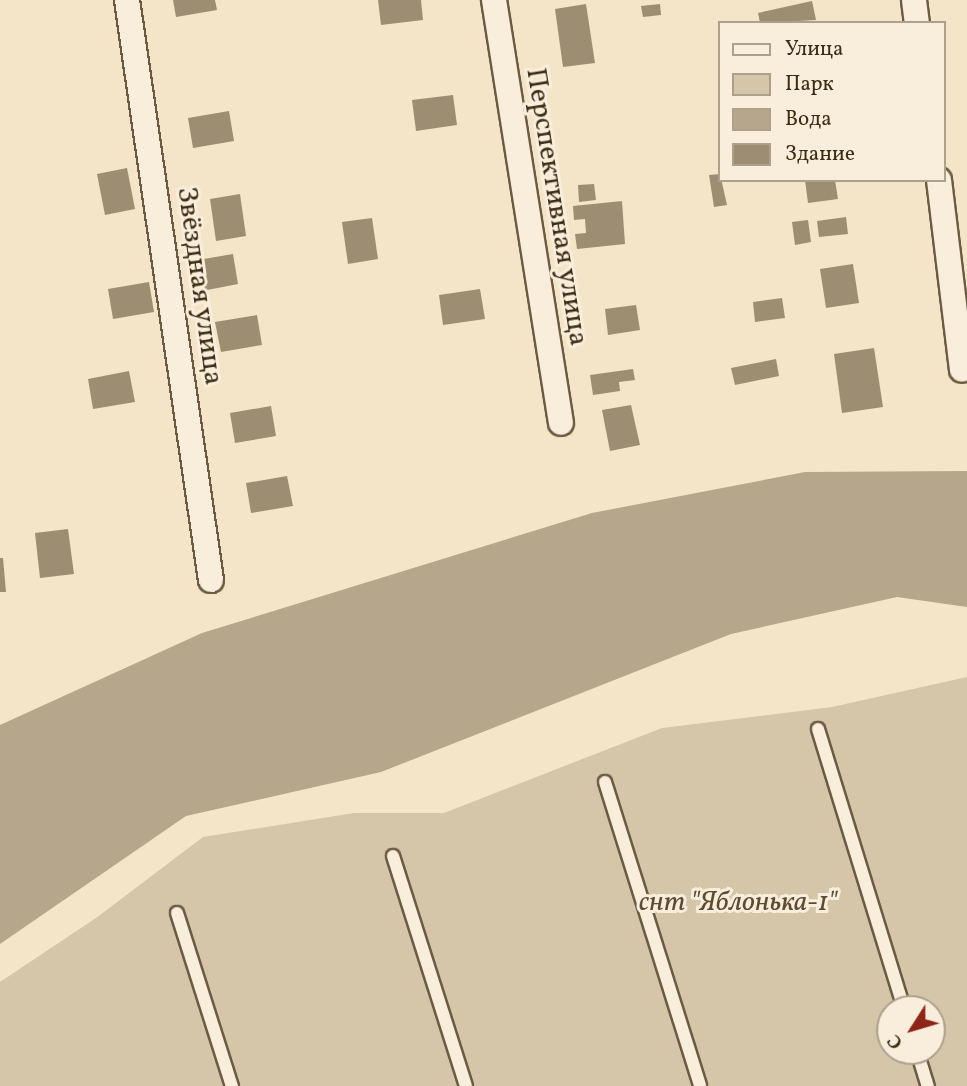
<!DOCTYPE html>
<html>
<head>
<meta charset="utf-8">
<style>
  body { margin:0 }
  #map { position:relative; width:967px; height:1086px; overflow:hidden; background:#f4e5c8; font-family:Vollkorn,serif }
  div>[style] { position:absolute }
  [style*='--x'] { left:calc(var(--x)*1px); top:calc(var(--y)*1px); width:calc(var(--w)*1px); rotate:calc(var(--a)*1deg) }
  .green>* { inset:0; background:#d5c6aa }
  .water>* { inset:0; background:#b6a68b }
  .building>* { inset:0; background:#9d8d72 }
  .roads { filter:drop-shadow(2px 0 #6c5b42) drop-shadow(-2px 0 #6c5b42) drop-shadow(0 2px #6c5b42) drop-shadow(0 -2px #6c5b42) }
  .lane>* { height:12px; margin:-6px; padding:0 6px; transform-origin:6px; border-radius:6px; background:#f8eedb }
  .street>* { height:24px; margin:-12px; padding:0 12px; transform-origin:12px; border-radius:12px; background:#f8eedb }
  span { translate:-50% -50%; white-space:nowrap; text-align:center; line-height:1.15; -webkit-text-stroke:6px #f8eedb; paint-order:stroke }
  .street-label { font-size:28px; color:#3e2d15 }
  .park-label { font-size:28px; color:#5c4c33; font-style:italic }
  .legend { position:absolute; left:718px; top:21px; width:228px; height:161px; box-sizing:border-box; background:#f8eedb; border:2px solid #aea18c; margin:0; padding:9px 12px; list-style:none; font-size:21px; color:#3e2d15 }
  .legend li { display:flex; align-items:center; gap:14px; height:35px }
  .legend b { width:35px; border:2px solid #aea18c }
  .north { position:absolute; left:876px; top:995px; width:70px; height:70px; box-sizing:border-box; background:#f8eedb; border:2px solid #aea18c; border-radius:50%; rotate:233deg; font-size:19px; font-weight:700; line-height:28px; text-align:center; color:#3e2d15 }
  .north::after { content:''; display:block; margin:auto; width:24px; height:32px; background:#8f2418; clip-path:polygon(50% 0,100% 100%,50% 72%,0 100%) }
</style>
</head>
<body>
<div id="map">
  <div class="green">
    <div style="clip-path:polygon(evenodd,967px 677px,967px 1086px,0 1086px,0 982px,96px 918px,203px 837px,354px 813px,444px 813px,662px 728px,832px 707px,967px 677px,890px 1009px,932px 1009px,932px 1051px,890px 1051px,890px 1009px)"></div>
  </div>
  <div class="water">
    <div style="clip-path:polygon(967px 471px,967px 607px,897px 597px,731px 634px,381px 772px,186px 816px,0 944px,0 725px,202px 633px,592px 513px,805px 472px)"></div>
  </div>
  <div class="building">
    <div style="clip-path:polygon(173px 0,215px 0,217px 10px,176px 17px)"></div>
    <div style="clip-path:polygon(378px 0,421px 0,423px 20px,381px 25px)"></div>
    <div style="clip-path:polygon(812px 1px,816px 20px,760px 23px,758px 13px)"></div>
    <div style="clip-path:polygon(586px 4px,595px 63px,563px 67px,555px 9px)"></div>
    <div style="clip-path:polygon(660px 4px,661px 15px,643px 17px,641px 6px)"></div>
    <div style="clip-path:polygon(453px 95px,457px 125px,416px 131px,412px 100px)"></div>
    <div style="clip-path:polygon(229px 111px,234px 141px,193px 148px,188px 118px)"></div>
    <div style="clip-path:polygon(127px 168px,135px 209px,105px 215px,97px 174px)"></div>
    <div style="clip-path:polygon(720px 174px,727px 205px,714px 207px,709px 175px)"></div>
    <div style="clip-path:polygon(805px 180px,835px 180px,838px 199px,808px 203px)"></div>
    <div style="clip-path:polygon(594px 184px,596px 200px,579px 202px,578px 185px)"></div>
    <div style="clip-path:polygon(240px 194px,246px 236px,216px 241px,210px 199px)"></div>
    <div style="clip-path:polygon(622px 201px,625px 244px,577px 249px,575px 234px,586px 233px,585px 219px,574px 220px,573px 206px)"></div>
    <div style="clip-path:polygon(846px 217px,848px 234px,819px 237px,817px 221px)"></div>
    <div style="clip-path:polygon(372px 218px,378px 259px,348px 264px,342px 222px)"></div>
    <div style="clip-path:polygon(808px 220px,811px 242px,795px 245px,792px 222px)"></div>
    <div style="clip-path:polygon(233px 254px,238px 284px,197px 292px,192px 261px)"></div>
    <div style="clip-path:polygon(853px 264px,859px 303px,826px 308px,820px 269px)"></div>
    <div style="clip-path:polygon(149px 282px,154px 312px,113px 319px,108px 289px)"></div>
    <div style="clip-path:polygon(480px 289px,485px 319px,443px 325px,439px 295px)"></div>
    <div style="clip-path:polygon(782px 298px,785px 318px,755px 322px,753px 302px)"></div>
    <div style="clip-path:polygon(636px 305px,640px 330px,608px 335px,605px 309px)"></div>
    <div style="clip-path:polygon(257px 315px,262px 345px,221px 352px,215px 322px)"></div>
    <div style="clip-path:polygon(874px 348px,883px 407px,842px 413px,834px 354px)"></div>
    <div style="clip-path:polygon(776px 359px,779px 376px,735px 385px,731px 368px)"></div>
    <div style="clip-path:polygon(633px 369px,635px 380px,619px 382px,620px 391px,593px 395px,590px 375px)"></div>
    <div style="clip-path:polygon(129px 371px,135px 402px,93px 409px,88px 379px)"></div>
    <div style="clip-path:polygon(631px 405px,640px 445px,610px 451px,602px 410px)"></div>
    <div style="clip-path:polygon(271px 406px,276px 436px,235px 443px,230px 413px)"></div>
    <div style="clip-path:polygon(287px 476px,293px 506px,251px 513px,246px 483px)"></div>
    <div style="clip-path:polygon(68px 529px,74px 574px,40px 578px,35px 533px)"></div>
    <div style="clip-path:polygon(0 558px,3px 558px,6px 592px,0 592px)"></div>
  </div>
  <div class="roads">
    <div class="lane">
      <div style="--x:818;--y:729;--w:293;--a:72.9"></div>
      <div style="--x:605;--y:782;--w:318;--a:72.6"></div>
      <div style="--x:393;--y:856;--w:241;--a:72.4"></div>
      <div style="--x:177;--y:913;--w:182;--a:72.4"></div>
      <div style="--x:917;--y:1051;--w:37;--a:73"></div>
    </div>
    <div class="street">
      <div style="--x:127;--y:0;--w:586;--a:81.76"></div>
      <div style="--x:494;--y:0;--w:428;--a:81"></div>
      <div style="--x:914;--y:0;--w:23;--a:83"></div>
      <div style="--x:939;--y:180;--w:191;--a:83.1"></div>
    </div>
  </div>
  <div class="street-label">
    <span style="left:556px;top:207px;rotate:81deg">Перспективная улица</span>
    <span style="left:199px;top:286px;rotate:82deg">Звёздная улица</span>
  </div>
  <div class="park-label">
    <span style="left:738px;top:903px">снт "Яблонька-1"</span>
  </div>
  <ul class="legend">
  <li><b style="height:9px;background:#f8eedb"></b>Улица</li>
  <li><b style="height:19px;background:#d5c6aa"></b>Парк</li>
  <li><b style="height:19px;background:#b6a68b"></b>Вода</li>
  <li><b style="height:19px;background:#9d8d72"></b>Здание</li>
  </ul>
  <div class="north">С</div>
</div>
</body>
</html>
